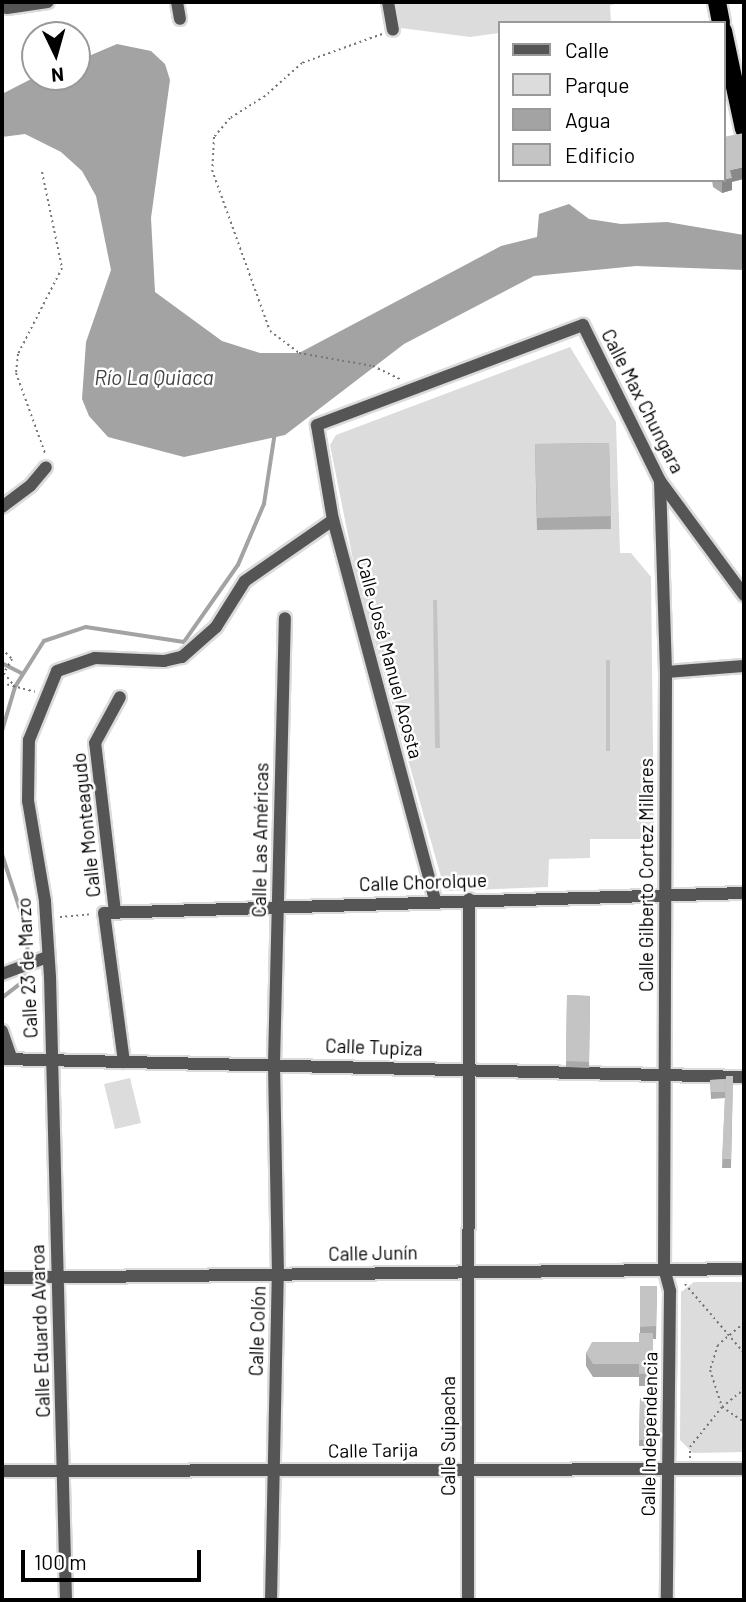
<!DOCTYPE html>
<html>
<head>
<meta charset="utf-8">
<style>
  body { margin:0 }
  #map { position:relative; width:746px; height:1602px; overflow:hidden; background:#fff; font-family:Barlow,sans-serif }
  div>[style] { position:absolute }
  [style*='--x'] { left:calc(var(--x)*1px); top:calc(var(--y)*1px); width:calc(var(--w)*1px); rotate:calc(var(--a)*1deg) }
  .green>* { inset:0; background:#dcdcdc }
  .water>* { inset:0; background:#a3a3a3 }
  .stream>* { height:3.5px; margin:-1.75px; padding:0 1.75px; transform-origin:1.75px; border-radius:1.75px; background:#a3a3a3 }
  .path>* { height:2px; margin-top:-1px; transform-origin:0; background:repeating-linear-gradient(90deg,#777 0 2px,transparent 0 5.5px) }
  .roads { filter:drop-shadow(2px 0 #dbdbdb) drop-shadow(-2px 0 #dbdbdb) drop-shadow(0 2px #dbdbdb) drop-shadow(0 -2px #dbdbdb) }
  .minor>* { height:12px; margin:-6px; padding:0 6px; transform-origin:6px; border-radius:6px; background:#555 }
  .highway>* { height:18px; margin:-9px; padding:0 9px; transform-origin:9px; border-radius:9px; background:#000 }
  .wall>* { inset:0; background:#a9a9a9 }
  .shaded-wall>* { inset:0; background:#898989 }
  .building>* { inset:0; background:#c4c4c4 }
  span { translate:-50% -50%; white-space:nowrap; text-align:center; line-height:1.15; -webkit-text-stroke:5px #fff; paint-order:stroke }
  .street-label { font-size:19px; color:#000 }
  .water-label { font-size:21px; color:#444; font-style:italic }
  .frame { position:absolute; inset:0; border:4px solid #000; pointer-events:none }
  .legend { position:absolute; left:498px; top:21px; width:228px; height:161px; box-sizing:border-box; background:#fff; border:2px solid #999; margin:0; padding:9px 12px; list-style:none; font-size:21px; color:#000 }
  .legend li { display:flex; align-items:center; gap:14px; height:35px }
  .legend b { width:35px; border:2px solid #999 }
  .north { position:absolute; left:21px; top:21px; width:70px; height:70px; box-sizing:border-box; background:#fff; border:2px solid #999; border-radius:50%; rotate:175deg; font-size:19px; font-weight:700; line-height:28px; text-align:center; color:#000 }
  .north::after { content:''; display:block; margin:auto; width:24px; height:32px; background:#000; clip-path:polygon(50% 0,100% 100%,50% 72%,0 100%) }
  .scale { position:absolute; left:21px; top:1550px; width:180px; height:32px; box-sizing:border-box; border:4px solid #000; border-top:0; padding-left:9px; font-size:21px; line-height:24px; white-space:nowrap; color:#000; -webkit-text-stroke:5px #fff; paint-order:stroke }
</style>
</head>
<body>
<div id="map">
  <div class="green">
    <div style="clip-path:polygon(396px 2px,627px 2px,610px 5px,611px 23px,499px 23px,499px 33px,470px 37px,401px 28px)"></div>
    <div style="clip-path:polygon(570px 347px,616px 422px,620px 553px,631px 553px,651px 577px,654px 839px,590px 839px,590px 858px,549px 859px,548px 887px,445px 891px,356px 575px,330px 445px,336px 435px)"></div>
    <div style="clip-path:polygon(130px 1078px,141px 1123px,115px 1129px,104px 1084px)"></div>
    <div style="clip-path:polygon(694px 1282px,744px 1282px,744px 1452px,693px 1453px,680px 1440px,681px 1292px)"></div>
  </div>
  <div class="water">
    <div style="clip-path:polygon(117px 44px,151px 51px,165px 64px,170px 80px,151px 218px,155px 292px,222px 341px,260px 353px,299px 353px,501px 246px,537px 237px,539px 214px,569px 204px,589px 219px,621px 224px,667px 222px,744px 235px,744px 270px,636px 266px,534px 276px,404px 344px,285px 435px,184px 457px,108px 437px,89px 416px,82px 399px,86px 342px,111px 270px,96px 196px,82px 171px,61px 152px,25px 134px,2px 137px,2px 94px,35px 77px,77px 77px,77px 61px)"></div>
  </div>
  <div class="stream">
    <div style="--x:2;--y:663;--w:22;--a:27"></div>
    <div style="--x:2;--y:731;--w:46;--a:-73.5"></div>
    <div style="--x:15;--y:687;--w:54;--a:-57.8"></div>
    <div style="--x:44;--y:641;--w:44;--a:-18.4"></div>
    <div style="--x:86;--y:627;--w:99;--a:8.7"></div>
    <div style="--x:184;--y:642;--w:94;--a:-55"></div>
    <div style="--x:238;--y:565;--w:66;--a:-66.9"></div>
    <div style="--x:264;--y:504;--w:73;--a:-81.3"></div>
    <div style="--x:2;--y:853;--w:84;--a:72"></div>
    <div style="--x:28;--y:933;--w:25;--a:90"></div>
    <div style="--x:2;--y:998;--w:28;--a:-38"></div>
    <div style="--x:24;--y:981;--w:8;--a:-83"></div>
  </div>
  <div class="path">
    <div style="--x:382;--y:34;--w:85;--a:160.1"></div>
    <div style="--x:302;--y:63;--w:50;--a:138.3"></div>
    <div style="--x:265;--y:96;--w:41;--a:147.8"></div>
    <div style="--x:230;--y:118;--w:25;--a:130"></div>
    <div style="--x:214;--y:137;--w:33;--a:93"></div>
    <div style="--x:212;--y:170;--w:171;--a:70.2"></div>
    <div style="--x:270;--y:331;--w:36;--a:37"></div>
    <div style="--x:299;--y:353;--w:75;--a:10"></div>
    <div style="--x:373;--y:366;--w:30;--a:26"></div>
    <div style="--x:42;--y:172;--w:98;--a:78.2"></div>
    <div style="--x:62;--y:268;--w:97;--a:117.1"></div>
    <div style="--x:18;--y:354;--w:19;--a:96"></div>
    <div style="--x:16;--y:373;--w:88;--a:70.1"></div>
    <div style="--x:2;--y:649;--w:14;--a:45"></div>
    <div style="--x:12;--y:659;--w:16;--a:120"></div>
    <div style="--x:4;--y:673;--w:18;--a:52"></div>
    <div style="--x:2;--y:683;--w:34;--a:15"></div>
    <div style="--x:60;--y:917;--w:33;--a:-5"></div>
    <div style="--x:685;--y:1284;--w:91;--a:49.5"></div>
    <div style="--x:744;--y:1323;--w:34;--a:140"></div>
    <div style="--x:718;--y:1345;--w:26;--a:108"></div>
    <div style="--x:710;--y:1370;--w:39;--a:72"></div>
    <div style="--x:722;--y:1407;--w:27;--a:34"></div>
    <div style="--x:690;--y:1458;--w:11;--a:-90"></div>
    <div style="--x:690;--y:1447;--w:51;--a:-51.3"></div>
    <div style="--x:722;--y:1407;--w:28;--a:-39"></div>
  </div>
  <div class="roads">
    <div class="minor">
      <div style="--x:177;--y:2;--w:17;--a:80"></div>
      <div style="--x:388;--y:2;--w:28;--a:80"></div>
      <div style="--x:2;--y:4;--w:6;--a:39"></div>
      <div style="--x:7;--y:8;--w:41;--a:-8.3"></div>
      <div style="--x:660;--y:481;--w:191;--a:88.2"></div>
      <div style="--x:666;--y:672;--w:596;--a:90.19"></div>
      <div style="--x:664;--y:1268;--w:24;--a:75"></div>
      <div style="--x:670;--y:1291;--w:309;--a:90.6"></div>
      <div style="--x:2;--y:507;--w:36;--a:-37"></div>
      <div style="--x:31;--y:485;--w:23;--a:-50"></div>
      <div style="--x:666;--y:672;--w:78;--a:-4.4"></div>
      <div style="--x:435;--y:900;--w:393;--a:-105"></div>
      <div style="--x:333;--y:520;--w:96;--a:-99.6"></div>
      <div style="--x:317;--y:425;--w:284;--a:-20.6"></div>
      <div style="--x:583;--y:325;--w:174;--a:63.7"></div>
      <div style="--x:660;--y:481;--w:142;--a:53.6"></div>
      <div style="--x:115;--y:912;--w:170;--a:-96.7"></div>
      <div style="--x:95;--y:743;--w:52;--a:-61.5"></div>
      <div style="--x:2;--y:974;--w:48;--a:-20.7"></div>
      <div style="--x:2;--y:1031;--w:28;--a:71"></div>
      <div style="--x:2;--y:1059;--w:742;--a:1.39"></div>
      <div style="--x:124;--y:1062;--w:150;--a:-97.6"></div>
      <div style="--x:104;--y:913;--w:640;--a:-1.79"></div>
      <div style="--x:2;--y:1278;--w:742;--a:-0.69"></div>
      <div style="--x:2;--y:1471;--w:742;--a:-0.15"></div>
      <div style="--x:66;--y:1600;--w:623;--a:-91.47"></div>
      <div style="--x:50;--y:977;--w:76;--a:-93.8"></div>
      <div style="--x:45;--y:901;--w:101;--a:-99.6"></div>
      <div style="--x:28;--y:801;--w:61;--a:-89.1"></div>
      <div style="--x:29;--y:740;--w:74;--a:-67.9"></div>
      <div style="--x:57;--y:671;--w:40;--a:-18.9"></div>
      <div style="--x:95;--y:658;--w:69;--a:2.5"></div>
      <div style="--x:164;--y:661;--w:18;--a:-13"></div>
      <div style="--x:182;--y:657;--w:45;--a:-41.4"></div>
      <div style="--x:216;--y:627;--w:54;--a:-57.8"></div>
      <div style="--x:245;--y:581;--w:107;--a:-34.7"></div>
      <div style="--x:271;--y:1600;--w:326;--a:-88.8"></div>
      <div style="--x:278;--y:1274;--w:211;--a:-91.1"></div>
      <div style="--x:274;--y:1063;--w:445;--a:-88.6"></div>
      <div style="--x:468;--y:1600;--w:701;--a:-89.92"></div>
    </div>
    <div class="highway">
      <div style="--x:717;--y:2;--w:21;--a:79"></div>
      <div style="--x:723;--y:31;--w:100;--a:77.9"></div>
    </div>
  </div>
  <div class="wall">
    <div style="clip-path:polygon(712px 180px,723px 180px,732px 182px,732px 190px,722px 193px,713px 187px)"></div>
    <div style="clip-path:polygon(609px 443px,611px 529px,537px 530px,535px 444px)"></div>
    <div style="clip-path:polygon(567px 995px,590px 996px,589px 1068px,566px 1067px)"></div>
    <div style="clip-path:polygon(733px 1076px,731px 1168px,722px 1168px,725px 1098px,711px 1099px,710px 1080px,726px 1079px)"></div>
    <div style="clip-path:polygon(640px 1286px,657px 1286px,656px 1339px,653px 1339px,653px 1386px,639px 1386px,639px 1377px,593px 1377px,586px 1366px,586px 1353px,639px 1342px,640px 1333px)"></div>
    <div style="clip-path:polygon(640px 1398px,654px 1398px,653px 1446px,639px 1446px)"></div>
  </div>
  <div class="shaded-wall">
    <div style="clip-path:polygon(744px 167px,744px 179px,732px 182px,732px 190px,722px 193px,722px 180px,730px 170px)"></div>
  </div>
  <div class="building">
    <div style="clip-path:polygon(744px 133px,744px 167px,730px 170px,732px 178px,723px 180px,723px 137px)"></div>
    <div style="clip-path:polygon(609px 443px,611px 516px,537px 518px,535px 444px)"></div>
    <div style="clip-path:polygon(433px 600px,437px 600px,440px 748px,435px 748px)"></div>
    <div style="clip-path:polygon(606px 660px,610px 660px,610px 751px,606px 751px)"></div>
    <div style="clip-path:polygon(567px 995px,590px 996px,589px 1062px,566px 1061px)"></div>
    <div style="clip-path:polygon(726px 1076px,733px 1076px,731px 1159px,722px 1159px)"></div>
    <div style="clip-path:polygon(726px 1079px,725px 1092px,711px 1092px,710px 1080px)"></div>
    <div style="clip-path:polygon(640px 1286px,657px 1286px,656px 1326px,640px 1327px)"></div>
    <div style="clip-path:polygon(639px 1333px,653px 1333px,653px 1373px,639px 1374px,639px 1364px,593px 1364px,586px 1353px,592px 1342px,639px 1342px)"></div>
    <div style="clip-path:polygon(640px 1398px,654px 1398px,653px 1440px,639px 1440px)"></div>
  </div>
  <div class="street-label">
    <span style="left:643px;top:401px;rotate:63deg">Calle Max Chungara</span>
    <span style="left:390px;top:658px;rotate:75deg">Calle José Manuel Acosta</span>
    <span style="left:86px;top:825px;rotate:-96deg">Calle Monteagudo</span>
    <span style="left:260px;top:840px;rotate:-89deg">Calle Las Américas</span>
    <span style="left:646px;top:875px;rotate:-90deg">Calle Gilberto Cortez Millares</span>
    <span style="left:423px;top:882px;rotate:-2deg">Calle Chorolque</span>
    <span style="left:27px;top:968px;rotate:-93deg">Calle 23 de Marzo</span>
    <span style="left:374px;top:1047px;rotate:2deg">Calle Tupiza</span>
    <span style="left:373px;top:1253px;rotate:-1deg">Calle Junín</span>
    <span style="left:40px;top:1331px;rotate:-92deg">Calle Eduardo Avaroa</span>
    <span style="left:257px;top:1331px;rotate:-88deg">Calle Colón</span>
    <span style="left:649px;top:1434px;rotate:-89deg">Calle Independencia</span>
    <span style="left:448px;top:1436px;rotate:-90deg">Calle Suipacha</span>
    <span style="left:373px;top:1450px;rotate:-1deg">Calle Tarija</span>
  </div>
  <div class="water-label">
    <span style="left:154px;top:377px">Río La Quiaca</span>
  </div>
  <div class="frame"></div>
  <ul class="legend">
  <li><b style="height:9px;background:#555"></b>Calle</li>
  <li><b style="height:19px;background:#dcdcdc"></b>Parque</li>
  <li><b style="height:19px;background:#a3a3a3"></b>Agua</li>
  <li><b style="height:19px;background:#c4c4c4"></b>Edificio</li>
  </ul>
  <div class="north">N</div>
  <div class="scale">100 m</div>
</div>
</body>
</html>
